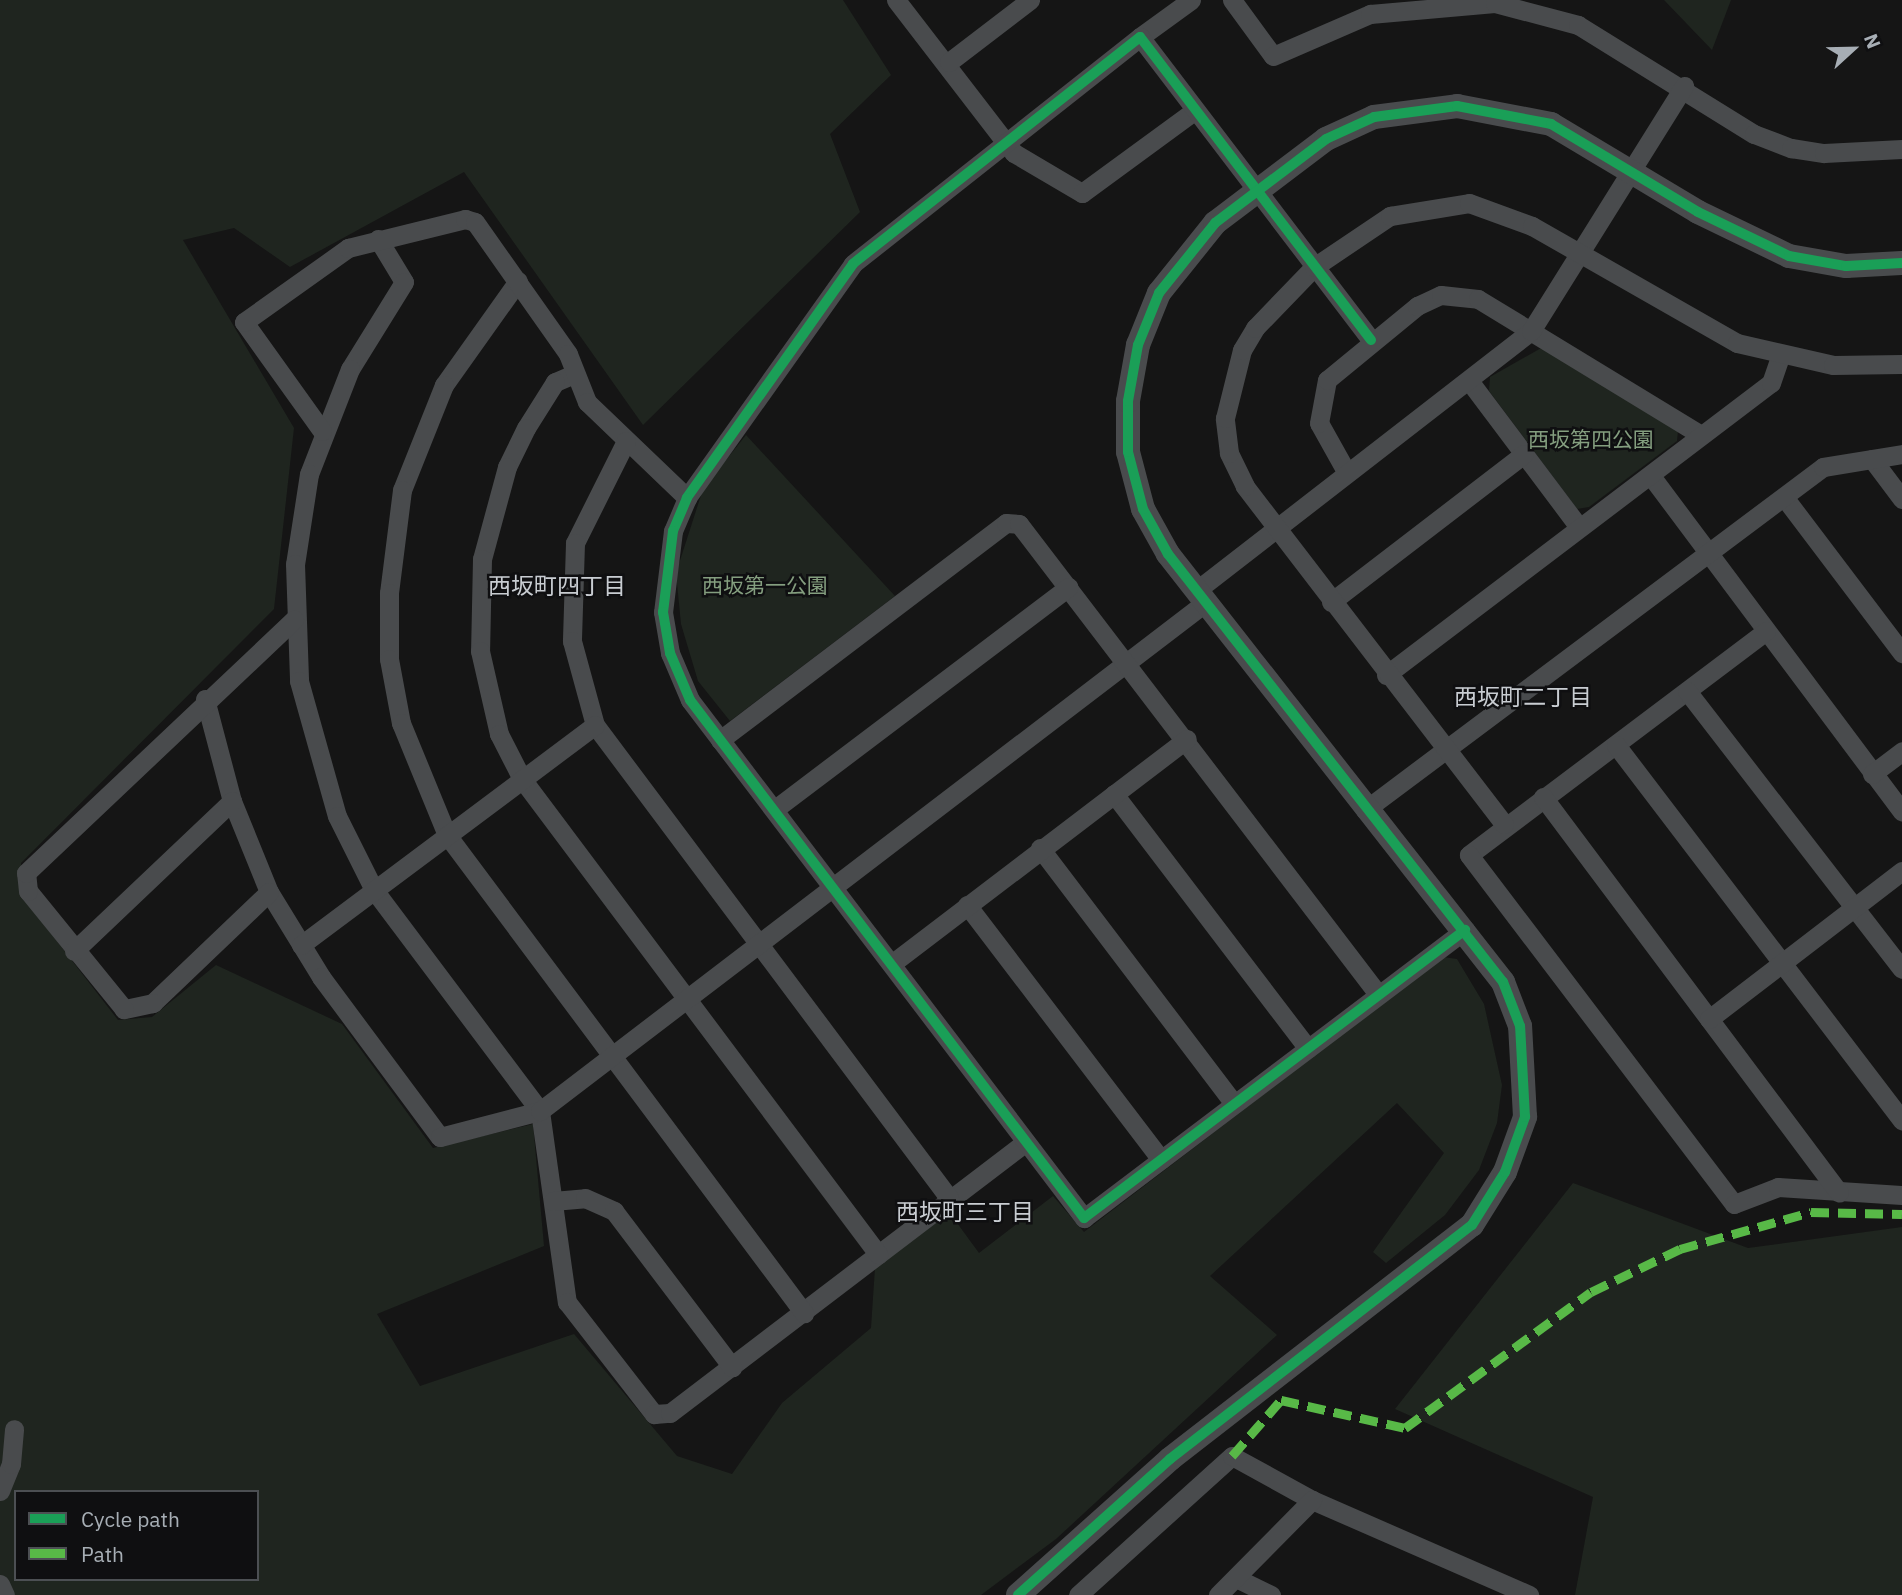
<!DOCTYPE html>
<html>
<head>
<meta charset="utf-8">
<style>
  body { margin:0 }
  #map { position:relative; width:1902px; height:1595px; overflow:hidden; background:#151515; font-family:"IBM Plex Sans","Noto Sans JP",sans-serif }
  div>[style] { position:absolute }
  [style*='--x'] { left:calc(var(--x)*1px); top:calc(var(--y)*1px); width:calc(var(--w)*1px); rotate:calc(var(--a)*1deg) }
  .green>* { inset:0; background:#1f251f }
  .minor>* { height:19px; margin:-9.5px; padding:0 9.5px; transform-origin:9.5px; border-radius:9.5px; background:#494b4d }
  .tertiary>* { height:24px; margin:-12px; padding:0 12px; transform-origin:12px; border-radius:12px; background:#494b4d }
  .quiet>* { height:9px; margin-top:-4.5px; transform-origin:0; background:repeating-linear-gradient(90deg,#58b947 0 18px,transparent 0 27px) }
  .cycleway>* { height:10px; margin:-5px; padding:0 5px; transform-origin:5px; border-radius:5px; background:#1a9f57 }
  span { translate:-50% -50%; white-space:nowrap; text-align:center; line-height:1.15; -webkit-text-stroke:5px #0f0f11; paint-order:stroke }
  .park-label { font-size:21px; color:#849e7f }
  .neighbourhood-label { font-size:23px; color:#c8ccd1 }
  .legend { position:absolute; left:14px; top:1490px; width:245px; height:91px; box-sizing:border-box; background:#0f0f11; border:2px solid #4c4f53; margin:0; padding:9px 12px; list-style:none; font-size:21px; color:#a7aeb5 }
  .legend li { display:flex; align-items:center; gap:14px; height:35px }
  .legend b { width:35px; border:2px solid #4c4f53 }
  .north { position:absolute; left:1818px; top:14px; width:70px; height:70px; -webkit-text-stroke:5px #0f0f11; paint-order:stroke; rotate:68deg; font-size:19px; font-weight:700; line-height:28px; text-align:center; color:#a7aeb5 }
  .north::after { content:''; display:block; margin:auto; width:24px; height:32px; background:#a7aeb5; clip-path:polygon(50% 0,100% 100%,50% 72%,0 100%) }
</style>
</head>
<body>
<div id="map">
  <div class="green">
    <div style="clip-path:polygon(evenodd,0 0,843px 0,891px 75px,830px 134px,860px 212px,643px 425px,464px 172px,290px 267px,234px 228px,183px 240px,294px 428px,274px 609px,21px 863px,22px 896px,118px 1020px,152px 1017px,216px 965px,342px 1024px,433px 1148px,533px 1124px,544px 1246px,377px 1314px,420px 1386px,574px 1334px,677px 1456px,732px 1474px,782px 1403px,871px 1328px,875px 1268px,949px 1212px,979px 1253px,1053px 1196px,1084px 1232px,1443px 957px,1457px 959px,1484px 1004px,1502px 1085px,1497px 1123px,1479px 1170px,1445px 1215px,1386px 1263px,1373px 1252px,1444px 1153px,1397px 1103px,1210px 1276px,1277px 1335px,1056px 1539px,981px 1595px,0 1595px,0 0,16px 1492px,257px 1492px,257px 1579px,16px 1579px,16px 1492px)"></div>
    <div style="clip-path:polygon(1664px 0,1731px 0,1712px 50px)"></div>
    <div style="clip-path:polygon(1543px 347px,1678px 431px,1677px 441px,1589px 507px,1577px 509px,1489px 391px,1490px 377px)"></div>
    <div style="clip-path:polygon(746px 435px,895px 596px,730px 721px,698px 681px,681px 624px,676px 573px,703px 489px)"></div>
    <div style="clip-path:polygon(1573px 1183px,1748px 1248px,1902px 1227px,1902px 1595px,1575px 1595px,1593px 1497px,1395px 1409px)"></div>
  </div>
  <div class="minor">
    <div style="--x:896;--y:0;--w:193;--a:52.4"></div>
    <div style="--x:1014;--y:153;--w:79;--a:30.5"></div>
    <div style="--x:1082;--y:193;--w:139;--a:-36.2"></div>
    <div style="--x:1232;--y:0;--w:69;--a:53.8"></div>
    <div style="--x:1273;--y:56;--w:106;--a:-23.4"></div>
    <div style="--x:1370;--y:14;--w:125;--a:-5"></div>
    <div style="--x:1495;--y:3;--w:86;--a:14.8"></div>
    <div style="--x:1578;--y:25;--w:207;--a:31.8"></div>
    <div style="--x:1754;--y:134;--w:40;--a:21"></div>
    <div style="--x:1791;--y:148;--w:33;--a:9"></div>
    <div style="--x:1824;--y:153;--w:78;--a:-2.9"></div>
    <div style="--x:1140;--y:37;--w:63;--a:-36"></div>
    <div style="--x:949;--y:62;--w:102;--a:-37.4"></div>
    <div style="--x:378;--y:239;--w:50;--a:58.8"></div>
    <div style="--x:404;--y:282;--w:102;--a:121.8"></div>
    <div style="--x:350;--y:369;--w:113;--a:111.3"></div>
    <div style="--x:309;--y:474;--w:91;--a:98.8"></div>
    <div style="--x:295;--y:564;--w:117;--a:88"></div>
    <div style="--x:299;--y:681;--w:140;--a:74.3"></div>
    <div style="--x:337;--y:816;--w:83;--a:63.4"></div>
    <div style="--x:374;--y:890;--w:276;--a:53.1"></div>
    <div style="--x:540;--y:1111;--w:193;--a:82"></div>
    <div style="--x:567;--y:1302;--w:142;--a:52.2"></div>
    <div style="--x:654;--y:1414;--w:16;--a:-4"></div>
    <div style="--x:670;--y:1413;--w:447;--a:-37.3"></div>
    <div style="--x:518;--y:281;--w:128;--a:125.4"></div>
    <div style="--x:444;--y:385;--w:113;--a:111.8"></div>
    <div style="--x:402;--y:490;--w:104;--a:97.2"></div>
    <div style="--x:389;--y:593;--w:66;--a:90"></div>
    <div style="--x:389;--y:659;--w:65;--a:79.4"></div>
    <div style="--x:401;--y:723;--w:121;--a:67.7"></div>
    <div style="--x:447;--y:835;--w:597;--a:53.25"></div>
    <div style="--x:1371;--y:340;--w:381;--a:-127.3"></div>
    <div style="--x:1140;--y:37;--w:366;--a:141.7"></div>
    <div style="--x:853;--y:264;--w:287;--a:125.4"></div>
    <div style="--x:687;--y:498;--w:36;--a:113"></div>
    <div style="--x:673;--y:531;--w:82;--a:97"></div>
    <div style="--x:663;--y:612;--w:42;--a:80.3"></div>
    <div style="--x:670;--y:653;--w:51;--a:66.9"></div>
    <div style="--x:690;--y:700;--w:651;--a:52.74"></div>
    <div style="--x:1084;--y:1218;--w:478;--a:-37.1"></div>
    <div style="--x:574;--y:374;--w:21;--a:157"></div>
    <div style="--x:555;--y:382;--w:54;--a:122.2"></div>
    <div style="--x:526;--y:428;--w:43;--a:116"></div>
    <div style="--x:507;--y:467;--w:95;--a:105.2"></div>
    <div style="--x:482;--y:559;--w:92;--a:91.2"></div>
    <div style="--x:480;--y:651;--w:85;--a:77.1"></div>
    <div style="--x:499;--y:734;--w:51;--a:62.9"></div>
    <div style="--x:522;--y:779;--w:594;--a:53.15"></div>
    <div style="--x:1470;--y:382;--w:181;--a:53.1"></div>
    <div style="--x:322;--y:431;--w:134;--a:-125.6"></div>
    <div style="--x:244;--y:322;--w:128;--a:-35.4"></div>
    <div style="--x:348;--y:248;--w:121;--a:-13.9"></div>
    <div style="--x:465;--y:219;--w:10;--a:17"></div>
    <div style="--x:475;--y:222;--w:161;--a:54.8"></div>
    <div style="--x:568;--y:354;--w:52;--a:68.4"></div>
    <div style="--x:587;--y:402;--w:139;--a:43.8"></div>
    <div style="--x:626;--y:441;--w:114;--a:116.6"></div>
    <div style="--x:575;--y:543;--w:98;--a:91.8"></div>
    <div style="--x:572;--y:641;--w:87;--a:74.7"></div>
    <div style="--x:595;--y:725;--w:591;--a:53.19"></div>
    <div style="--x:1872;--y:459;--w:50;--a:53.1"></div>
    <div style="--x:1347;--y:473;--w:57;--a:-119.2"></div>
    <div style="--x:1319;--y:423;--w:44;--a:-79.5"></div>
    <div style="--x:1327;--y:380;--w:117;--a:-39.4"></div>
    <div style="--x:1417;--y:306;--w:26;--a:-25"></div>
    <div style="--x:1441;--y:295;--w:37;--a:6"></div>
    <div style="--x:1478;--y:299;--w:261;--a:31.4"></div>
    <div style="--x:1651;--y:476;--w:419;--a:53.2"></div>
    <div style="--x:1784;--y:497;--w:196;--a:52.9"></div>
    <div style="--x:1197;--y:590;--w:423;--a:-37.8"></div>
    <div style="--x:1531;--y:331;--w:289;--a:-58"></div>
    <div style="--x:1331;--y:602;--w:243;--a:-37.5"></div>
    <div style="--x:1766;--y:631;--w:372;--a:143"></div>
    <div style="--x:1469;--y:855;--w:438;--a:52.8"></div>
    <div style="--x:1734;--y:1204;--w:47;--a:-21.1"></div>
    <div style="--x:1778;--y:1187;--w:124;--a:3.7"></div>
    <div style="--x:1386;--y:675;--w:483;--a:-37.2"></div>
    <div style="--x:1771;--y:383;--w:28;--a:-71"></div>
    <div style="--x:1687;--y:691;--w:351;--a:52.3"></div>
    <div style="--x:205;--y:699;--w:106;--a:75.2"></div>
    <div style="--x:232;--y:801;--w:98;--a:67.9"></div>
    <div style="--x:269;--y:892;--w:100;--a:58.5"></div>
    <div style="--x:321;--y:977;--w:199;--a:53.4"></div>
    <div style="--x:440;--y:1137;--w:103;--a:-14.6"></div>
    <div style="--x:540;--y:1111;--w:838;--a:-37.39"></div>
    <div style="--x:720;--y:740;--w:359;--a:-37.2"></div>
    <div style="--x:1006;--y:523;--w:13;--a:4"></div>
    <div style="--x:1019;--y:524;--w:591;--a:52.63"></div>
    <div style="--x:1616;--y:745;--w:472;--a:52.7"></div>
    <div style="--x:1872;--y:774;--w:38;--a:-37"></div>
    <div style="--x:1114;--y:794;--w:320;--a:52.7"></div>
    <div style="--x:1543;--y:797;--w:494;--a:53.2"></div>
    <div style="--x:775;--y:809;--w:368;--a:-37.1"></div>
    <div style="--x:1365;--y:810;--w:572;--a:-36.83"></div>
    <div style="--x:1823;--y:467;--w:80;--a:-9.3"></div>
    <div style="--x:1504;--y:824;--w:426;--a:-127.5"></div>
    <div style="--x:1245;--y:486;--w:37;--a:-116"></div>
    <div style="--x:1229;--y:453;--w:35;--a:-97"></div>
    <div style="--x:1225;--y:418;--w:70;--a:-76"></div>
    <div style="--x:1242;--y:350;--w:26;--a:-59"></div>
    <div style="--x:1255;--y:328;--w:85;--a:-46"></div>
    <div style="--x:1314;--y:267;--w:92;--a:-33.9"></div>
    <div style="--x:1390;--y:216;--w:80;--a:-9.3"></div>
    <div style="--x:1469;--y:203;--w:67;--a:20.1"></div>
    <div style="--x:1532;--y:226;--w:236;--a:29.7"></div>
    <div style="--x:1737;--y:343;--w:98;--a:12.9"></div>
    <div style="--x:1833;--y:365;--w:69;--a:-0.8"></div>
    <div style="--x:1040;--y:848;--w:321;--a:52.8"></div>
    <div style="--x:269;--y:892;--w:161;--a:136.3"></div>
    <div style="--x:153;--y:1003;--w:30;--a:168"></div>
    <div style="--x:124;--y:1009;--w:152;--a:-129.1"></div>
    <div style="--x:28;--y:891;--w:18;--a:-96"></div>
    <div style="--x:26;--y:873;--w:369;--a:-43.4"></div>
    <div style="--x:967;--y:905;--w:320;--a:52.7"></div>
    <div style="--x:301;--y:945;--w:367;--a:-36.8"></div>
    <div style="--x:74;--y:951;--w:218;--a:-43.5"></div>
    <div style="--x:894;--y:962;--w:368;--a:-37.3"></div>
    <div style="--x:1709;--y:1019;--w:243;--a:-37.5"></div>
    <div style="--x:553;--y:1201;--w:32;--a:-5"></div>
    <div style="--x:585;--y:1198;--w:32;--a:24"></div>
    <div style="--x:614;--y:1211;--w:196;--a:52.9"></div>
    <div style="--x:0;--y:1491;--w:29;--a:-68"></div>
    <div style="--x:11;--y:1464;--w:35;--a:-85"></div>
    <div style="--x:1236;--y:1578;--w:39;--a:26"></div>
    <div style="--x:0;--y:1584;--w:12;--a:66"></div>
    <div style="--x:1078;--y:1595;--w:207;--a:-42.1"></div>
    <div style="--x:1232;--y:1456;--w:91;--a:28.8"></div>
    <div style="--x:1312;--y:1500;--w:237;--a:23.6"></div>
    <div style="--x:1218;--y:1595;--w:134;--a:-45.3"></div>
  </div>
  <div class="tertiary">
    <div style="--x:1018;--y:1595;--w:204;--a:-41.8"></div>
    <div style="--x:1170;--y:1459;--w:382;--a:-37.8"></div>
    <div style="--x:1472;--y:1225;--w:62;--a:-58.1"></div>
    <div style="--x:1505;--y:1172;--w:59;--a:-70"></div>
    <div style="--x:1525;--y:1117;--w:91;--a:-93.1"></div>
    <div style="--x:1520;--y:1026;--w:47;--a:-111.1"></div>
    <div style="--x:1503;--y:982;--w:544;--a:-128.05"></div>
    <div style="--x:1168;--y:554;--w:51;--a:-119.1"></div>
    <div style="--x:1143;--y:509;--w:59;--a:-104.7"></div>
    <div style="--x:1128;--y:452;--w:51;--a:-90"></div>
    <div style="--x:1128;--y:401;--w:57;--a:-79.9"></div>
    <div style="--x:1138;--y:345;--w:56;--a:-68"></div>
    <div style="--x:1159;--y:293;--w:90;--a:-51.3"></div>
    <div style="--x:1215;--y:223;--w:139;--a:-37.1"></div>
    <div style="--x:1326;--y:139;--w:53;--a:-24.6"></div>
    <div style="--x:1374;--y:117;--w:84;--a:-7.5"></div>
    <div style="--x:1457;--y:106;--w:96;--a:10.8"></div>
    <div style="--x:1551;--y:124;--w:171;--a:30.9"></div>
    <div style="--x:1698;--y:212;--w:101;--a:25.8"></div>
    <div style="--x:1789;--y:256;--w:58;--a:10"></div>
    <div style="--x:1846;--y:266;--w:56;--a:-3.1"></div>
  </div>
  <div class="quiet">
    <div style="--x:1232;--y:1456;--w:74;--a:-48.8"></div>
    <div style="--x:1281;--y:1400;--w:127;--a:12.7"></div>
    <div style="--x:1405;--y:1428;--w:230;--a:-36.2"></div>
    <div style="--x:1591;--y:1292;--w:99;--a:-25.8"></div>
    <div style="--x:1680;--y:1249;--w:136;--a:-15.8"></div>
    <div style="--x:1811;--y:1212;--w:91;--a:1.3"></div>
  </div>
  <div class="cycleway">
    <div style="--x:1371;--y:340;--w:381;--a:-127.3"></div>
    <div style="--x:1140;--y:37;--w:366;--a:141.7"></div>
    <div style="--x:853;--y:264;--w:287;--a:125.4"></div>
    <div style="--x:687;--y:498;--w:36;--a:113"></div>
    <div style="--x:673;--y:531;--w:82;--a:97"></div>
    <div style="--x:663;--y:612;--w:42;--a:80.3"></div>
    <div style="--x:670;--y:653;--w:51;--a:66.9"></div>
    <div style="--x:690;--y:700;--w:651;--a:52.74"></div>
    <div style="--x:1084;--y:1218;--w:478;--a:-37.1"></div>
    <div style="--x:1018;--y:1595;--w:204;--a:-41.8"></div>
    <div style="--x:1170;--y:1459;--w:382;--a:-37.8"></div>
    <div style="--x:1472;--y:1225;--w:62;--a:-58.1"></div>
    <div style="--x:1505;--y:1172;--w:59;--a:-70"></div>
    <div style="--x:1525;--y:1117;--w:91;--a:-93.1"></div>
    <div style="--x:1520;--y:1026;--w:47;--a:-111.1"></div>
    <div style="--x:1503;--y:982;--w:544;--a:-128.05"></div>
    <div style="--x:1168;--y:554;--w:51;--a:-119.1"></div>
    <div style="--x:1143;--y:509;--w:59;--a:-104.7"></div>
    <div style="--x:1128;--y:452;--w:51;--a:-90"></div>
    <div style="--x:1128;--y:401;--w:57;--a:-79.9"></div>
    <div style="--x:1138;--y:345;--w:56;--a:-68"></div>
    <div style="--x:1159;--y:293;--w:90;--a:-51.3"></div>
    <div style="--x:1215;--y:223;--w:139;--a:-37.1"></div>
    <div style="--x:1326;--y:139;--w:53;--a:-24.6"></div>
    <div style="--x:1374;--y:117;--w:84;--a:-7.5"></div>
    <div style="--x:1457;--y:106;--w:96;--a:10.8"></div>
    <div style="--x:1551;--y:124;--w:171;--a:30.9"></div>
    <div style="--x:1698;--y:212;--w:101;--a:25.8"></div>
    <div style="--x:1789;--y:256;--w:58;--a:10"></div>
    <div style="--x:1846;--y:266;--w:56;--a:-3.1"></div>
  </div>
  <div class="park-label">
    <span style="left:1591px;top:439px">西坂第四公園</span>
    <span style="left:765px;top:585px">西坂第一公園</span>
  </div>
  <div class="neighbourhood-label">
    <span style="left:557px;top:585px">西坂町四丁目</span>
    <span style="left:1523px;top:696px">西坂町二丁目</span>
    <span style="left:965px;top:1211px">西坂町三丁目</span>
  </div>
  <ul class="legend">
  <li><b style="height:9px;background:#1a9f57"></b>Cycle path</li>
  <li><b style="height:9px;background:#58b947"></b>Path</li>
  </ul>
  <div class="north">N</div>
</div>
</body>
</html>
